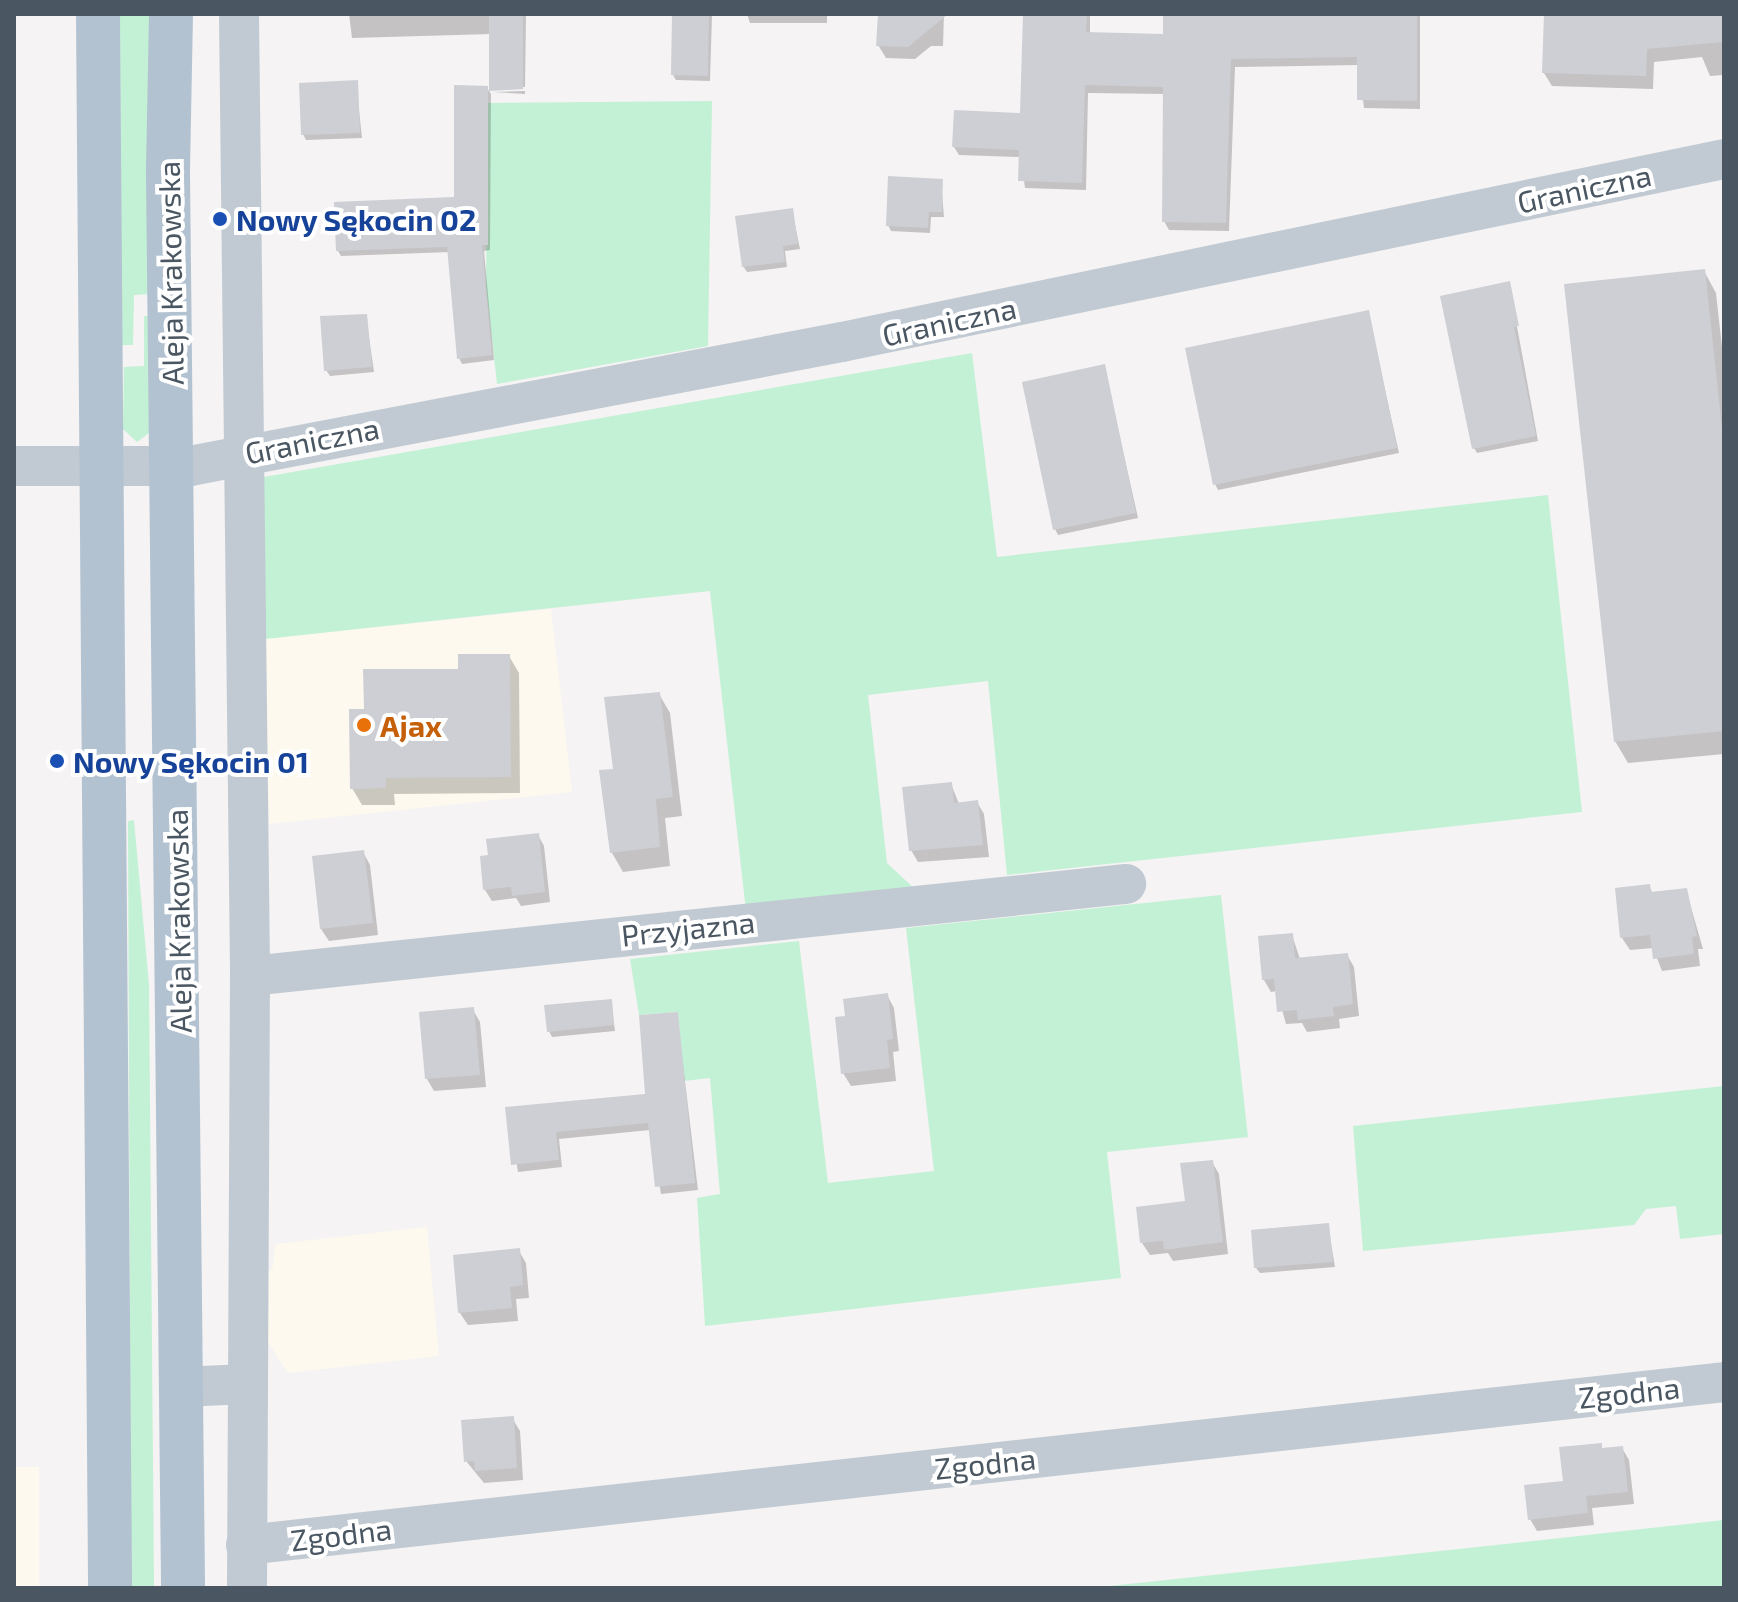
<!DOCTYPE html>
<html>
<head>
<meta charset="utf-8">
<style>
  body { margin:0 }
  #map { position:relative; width:1738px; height:1602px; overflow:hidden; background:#f5f3f3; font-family:"Exo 2",sans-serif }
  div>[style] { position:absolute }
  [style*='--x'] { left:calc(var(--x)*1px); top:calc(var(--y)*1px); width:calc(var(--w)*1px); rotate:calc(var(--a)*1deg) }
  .commercial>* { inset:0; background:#fdf9ef }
  .green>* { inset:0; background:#c3f1d5 }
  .shadow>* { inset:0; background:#0003 }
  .building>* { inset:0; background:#cdcfd5 }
  .minor>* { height:40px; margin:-20px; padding:0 20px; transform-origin:20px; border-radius:20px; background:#c1cad2 }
  .major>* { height:44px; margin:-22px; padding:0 22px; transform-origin:22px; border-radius:22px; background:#b3c2d1 }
  .dots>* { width:22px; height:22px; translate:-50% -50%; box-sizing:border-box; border:4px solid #fff; border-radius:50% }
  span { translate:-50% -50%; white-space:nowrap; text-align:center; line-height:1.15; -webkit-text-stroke:8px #fff; paint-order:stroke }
  .street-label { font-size:30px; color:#4a5661 }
  .transit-label { font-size:30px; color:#164399; font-weight:700 }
  .left { translate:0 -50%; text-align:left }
  .food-label { font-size:30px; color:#c56008; font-weight:700 }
  .frame { position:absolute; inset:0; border:16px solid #4a5661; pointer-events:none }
</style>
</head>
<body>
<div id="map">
  <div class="commercial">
    <div style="clip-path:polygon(551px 609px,572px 792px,269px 824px,265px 639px)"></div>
    <div style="clip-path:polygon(427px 1227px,439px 1356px,288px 1373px,266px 1339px,264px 1273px,272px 1270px,276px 1244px)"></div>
    <div style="clip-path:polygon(14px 1467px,39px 1467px,39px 1588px,14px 1588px)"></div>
  </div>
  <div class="green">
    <div style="clip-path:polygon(120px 14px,149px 14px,150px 294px,134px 295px,133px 345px,121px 345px)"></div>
    <div style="clip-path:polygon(712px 101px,708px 346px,497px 384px,486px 285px,488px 103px)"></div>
    <div style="clip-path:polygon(144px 316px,150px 316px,149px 433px,137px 442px,123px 429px,124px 367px,144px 366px)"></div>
    <div style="clip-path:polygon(972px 353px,997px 557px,1548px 495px,1582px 812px,1007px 875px,988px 681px,868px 695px,887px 863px,918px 892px,746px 911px,710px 591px,265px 639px,258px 478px)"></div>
    <div style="clip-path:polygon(134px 820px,149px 985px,154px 1588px,131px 1588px,128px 821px)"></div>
    <div style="clip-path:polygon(1221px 895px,1248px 1137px,1107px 1152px,1121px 1278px,705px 1326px,697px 1198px,720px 1194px,710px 1078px,684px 1081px,678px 1012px,639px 1015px,630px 959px,799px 941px,828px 1183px,934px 1171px,906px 928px)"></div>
    <div style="clip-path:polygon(1724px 1086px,1724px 1234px,1680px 1239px,1676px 1206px,1646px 1209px,1634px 1225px,1363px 1251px,1353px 1126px)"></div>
    <div style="clip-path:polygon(1724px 1520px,1724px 1588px,1091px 1588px,1459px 1549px)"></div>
  </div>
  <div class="shadow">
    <div style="clip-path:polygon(349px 14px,526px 14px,525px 87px,491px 88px,490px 250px,484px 251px,494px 360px,462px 364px,459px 358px,450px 252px,341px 256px,338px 251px,456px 199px,487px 88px,491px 94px,491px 34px,352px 38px)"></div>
    <div style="clip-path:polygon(674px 14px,712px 15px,710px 81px,676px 80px,673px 75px)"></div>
    <div style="clip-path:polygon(747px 14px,827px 14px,827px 23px,750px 23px)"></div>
    <div style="clip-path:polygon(882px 14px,944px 14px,943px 46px,931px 46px,915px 59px,886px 58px,878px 45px)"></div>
    <div style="clip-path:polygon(1025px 14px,1090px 14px,1090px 34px,1165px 36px,1165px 14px,1420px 14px,1420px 109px,1364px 108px,1359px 65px,1235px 67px,1229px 231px,1169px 230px,1164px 221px,1165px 94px,1088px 93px,1086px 190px,1025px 188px,1021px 157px,959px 155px,954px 147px,1022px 115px)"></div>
    <div style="clip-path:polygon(1545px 14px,1724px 14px,1724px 75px,1710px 76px,1702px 57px,1654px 62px,1653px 89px,1552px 86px,1544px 73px)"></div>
    <div style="clip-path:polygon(356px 82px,362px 138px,306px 140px,303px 134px)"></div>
    <div style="clip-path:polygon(525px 91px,525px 94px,492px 92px)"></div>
    <div style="clip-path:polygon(941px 181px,944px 217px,931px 217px,930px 233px,891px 231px,888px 225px)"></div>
    <div style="clip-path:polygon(792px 210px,800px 249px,785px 251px,787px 267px,747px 272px,743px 266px)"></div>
    <div style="clip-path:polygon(1704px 271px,1716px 293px,1724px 365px,1724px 754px,1628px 763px,1615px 741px)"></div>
    <div style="clip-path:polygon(1509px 283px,1538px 441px,1477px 453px,1474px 448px)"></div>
    <div style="clip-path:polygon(1368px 313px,1399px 453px,1218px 490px,1215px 484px)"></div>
    <div style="clip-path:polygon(366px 316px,374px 372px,330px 376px,326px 370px)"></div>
    <div style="clip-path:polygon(1104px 366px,1138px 518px,1058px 535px,1055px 529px)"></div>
    <div style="clip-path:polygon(509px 656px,519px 673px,520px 793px,394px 794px,395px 805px,362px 805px,352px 788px,366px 711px,460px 671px)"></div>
    <div style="clip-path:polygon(659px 694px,670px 713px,682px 816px,665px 818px,670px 866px,623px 872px,612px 853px,615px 770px)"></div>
    <div style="clip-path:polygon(951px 784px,959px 804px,977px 802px,984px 814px,989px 857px,918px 862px,911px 850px)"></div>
    <div style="clip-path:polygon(538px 835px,544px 846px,550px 902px,521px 906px,516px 898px,492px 901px,485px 890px)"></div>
    <div style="clip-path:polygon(363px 852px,370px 865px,378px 935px,329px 941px,321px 929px)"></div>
    <div style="clip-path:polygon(1649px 886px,1653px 894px,1686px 890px,1703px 949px,1698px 949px,1700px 966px,1662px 971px,1653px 948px,1630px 950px,1622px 938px)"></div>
    <div style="clip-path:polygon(1292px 935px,1300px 959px,1347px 955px,1354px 967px,1359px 1016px,1339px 1019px,1340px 1028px,1307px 1032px,1302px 1023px,1286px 1024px,1277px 991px,1271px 992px,1264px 980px)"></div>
    <div style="clip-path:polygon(887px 995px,894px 1008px,899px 1051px,893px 1052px,896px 1081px,851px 1086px,843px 1073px,847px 1018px)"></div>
    <div style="clip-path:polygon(611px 1001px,615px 1031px,552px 1037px,549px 1031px)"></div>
    <div style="clip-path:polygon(473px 1010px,480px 1022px,486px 1087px,434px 1091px,427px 1079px)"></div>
    <div style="clip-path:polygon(677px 1014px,698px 1190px,661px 1194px,650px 1130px,559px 1139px,562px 1167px,518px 1172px,508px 1109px,647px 1096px)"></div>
    <div style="clip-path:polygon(1212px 1162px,1219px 1174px,1228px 1254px,1173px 1261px,1168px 1253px,1150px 1255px,1142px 1243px,1187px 1202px)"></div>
    <div style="clip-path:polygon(1328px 1225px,1335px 1267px,1260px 1273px,1256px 1268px)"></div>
    <div style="clip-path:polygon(519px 1251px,526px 1263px,529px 1298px,516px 1299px,518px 1321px,468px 1325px,460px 1313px,455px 1257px)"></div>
    <div style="clip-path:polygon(512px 1418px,520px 1431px,523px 1480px,484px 1483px,466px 1461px)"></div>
    <div style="clip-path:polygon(1622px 1448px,1629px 1460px,1634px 1504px,1592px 1508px,1594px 1525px,1537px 1531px,1530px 1519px,1565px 1483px)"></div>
  </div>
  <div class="building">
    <div style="clip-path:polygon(489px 14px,523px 14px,523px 89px,489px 91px)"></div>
    <div style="clip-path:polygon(672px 14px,709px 14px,708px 76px,671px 75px)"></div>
    <div style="clip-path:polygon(878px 14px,948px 14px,908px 47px,876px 46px)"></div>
    <div style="clip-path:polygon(1023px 14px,1087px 14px,1086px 32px,1163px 34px,1163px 14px,1417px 14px,1417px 101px,1357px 100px,1357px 57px,1231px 59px,1226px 223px,1162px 222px,1163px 87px,1085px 85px,1082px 183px,1018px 181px,1019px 150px,952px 147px,954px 110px,1020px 113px)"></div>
    <div style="clip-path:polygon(1544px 14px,1724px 14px,1724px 42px,1647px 49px,1646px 76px,1542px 73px)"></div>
    <div style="clip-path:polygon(358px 80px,360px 133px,301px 135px,299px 83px)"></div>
    <div style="clip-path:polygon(454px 85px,488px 86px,488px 245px,482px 245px,492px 355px,457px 359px,447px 247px,336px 251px,334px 202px,454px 197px)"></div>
    <div style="clip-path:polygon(888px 176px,943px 179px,942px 212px,929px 212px,928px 228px,886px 226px)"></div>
    <div style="clip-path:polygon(793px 208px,798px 244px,783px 246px,785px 262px,742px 267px,735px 216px)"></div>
    <div style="clip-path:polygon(1705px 269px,1724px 448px,1724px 731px,1614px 742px,1564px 284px)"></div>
    <div style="clip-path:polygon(1510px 281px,1519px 326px,1514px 327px,1536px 436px,1472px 449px,1440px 296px)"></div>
    <div style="clip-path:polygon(1369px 310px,1397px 448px,1213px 485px,1185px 348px)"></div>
    <div style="clip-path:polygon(367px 314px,372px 367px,324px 371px,320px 316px)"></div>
    <div style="clip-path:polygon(1105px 364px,1136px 513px,1053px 530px,1022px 382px)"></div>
    <div style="clip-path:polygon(458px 654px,510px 654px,511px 777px,386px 778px,386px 788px,350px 789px,349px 709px,364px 709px,363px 669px,458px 669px)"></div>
    <div style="clip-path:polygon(660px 692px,673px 797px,656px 799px,660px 847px,610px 853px,599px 770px,613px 769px,604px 697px)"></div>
    <div style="clip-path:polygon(952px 782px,954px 803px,978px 800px,983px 845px,909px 851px,902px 787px)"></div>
    <div style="clip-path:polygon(539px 833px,545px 892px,512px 896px,511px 887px,483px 890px,480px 856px,488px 855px,486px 839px)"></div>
    <div style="clip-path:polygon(364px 850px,373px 923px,320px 929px,312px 856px)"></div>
    <div style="clip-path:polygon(1650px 884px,1651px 892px,1687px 888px,1697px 936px,1692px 937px,1694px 954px,1653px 959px,1650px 935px,1620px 938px,1615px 888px)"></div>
    <div style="clip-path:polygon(1293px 933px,1295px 958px,1348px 953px,1353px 1004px,1333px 1007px,1334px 1016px,1298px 1020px,1297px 1010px,1277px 1012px,1274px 979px,1262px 980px,1258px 936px)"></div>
    <div style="clip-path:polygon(888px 993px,893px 1039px,887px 1040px,890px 1068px,841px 1074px,835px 1017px,845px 1016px,843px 999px)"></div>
    <div style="clip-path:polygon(612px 999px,614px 1025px,547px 1032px,544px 1005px)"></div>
    <div style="clip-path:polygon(474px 1007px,480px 1075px,425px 1079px,419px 1012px)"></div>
    <div style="clip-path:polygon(678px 1012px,695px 1183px,655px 1187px,648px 1123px,556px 1132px,559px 1160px,511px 1165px,505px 1107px,645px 1094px,639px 1015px)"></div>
    <div style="clip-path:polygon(1213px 1160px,1223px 1242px,1164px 1250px,1163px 1241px,1140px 1243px,1136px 1207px,1185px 1201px,1180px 1163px)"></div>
    <div style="clip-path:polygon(1329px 1223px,1333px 1262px,1254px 1268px,1251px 1230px)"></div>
    <div style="clip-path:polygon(520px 1248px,523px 1285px,510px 1287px,512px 1308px,458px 1313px,453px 1255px)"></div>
    <div style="clip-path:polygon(514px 1416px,517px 1468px,475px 1471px,474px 1461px,464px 1462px,461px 1420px)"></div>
    <div style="clip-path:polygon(1602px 1443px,1602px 1448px,1623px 1446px,1628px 1492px,1586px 1496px,1588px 1513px,1528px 1520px,1524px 1485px,1563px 1481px,1559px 1447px)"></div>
  </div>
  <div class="minor">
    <div style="--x:239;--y:14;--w:962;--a:89.34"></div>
    <div style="--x:250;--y:976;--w:612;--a:90.28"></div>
    <div style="--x:14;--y:466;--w:176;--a:0"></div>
    <div style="--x:190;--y:466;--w:664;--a:-10.77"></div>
    <div style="--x:842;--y:342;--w:901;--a:-11.72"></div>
    <div style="--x:250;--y:976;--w:881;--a:-6"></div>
    <div style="--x:181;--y:1387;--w:66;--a:-2.6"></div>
    <div style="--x:246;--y:1545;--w:1487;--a:-6.29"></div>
  </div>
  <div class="major">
    <div style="--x:98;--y:14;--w:1574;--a:89.56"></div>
    <div style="--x:171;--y:14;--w:160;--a:91.1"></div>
    <div style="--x:168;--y:174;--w:1414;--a:89.39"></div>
  </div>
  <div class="dots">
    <div style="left:220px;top:219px;background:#1a4fb4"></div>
    <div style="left:364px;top:725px;background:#e8710a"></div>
    <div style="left:57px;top:761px;background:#1a4fb4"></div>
  </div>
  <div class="street-label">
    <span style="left:1584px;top:188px;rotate:-12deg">Graniczna</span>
    <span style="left:170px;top:273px;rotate:-91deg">Aleja Krakowska</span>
    <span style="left:949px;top:321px;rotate:-12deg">Graniczna</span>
    <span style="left:312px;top:440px;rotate:-11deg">Graniczna</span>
    <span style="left:178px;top:921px;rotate:-91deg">Aleja Krakowska</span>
    <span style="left:688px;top:928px;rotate:-6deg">Przyjazna</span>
    <span style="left:1629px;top:1392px;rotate:-6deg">Zgodna</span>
    <span style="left:985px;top:1463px;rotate:-6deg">Zgodna</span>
    <span style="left:341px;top:1534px;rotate:-7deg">Zgodna</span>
  </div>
  <div class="transit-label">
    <span class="left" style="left:236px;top:219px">Nowy Sękocin 02</span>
    <span class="left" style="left:73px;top:761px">Nowy Sękocin 01</span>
  </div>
  <div class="food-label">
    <span class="left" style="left:380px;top:725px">Ajax</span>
  </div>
  <div class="frame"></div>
</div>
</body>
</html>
